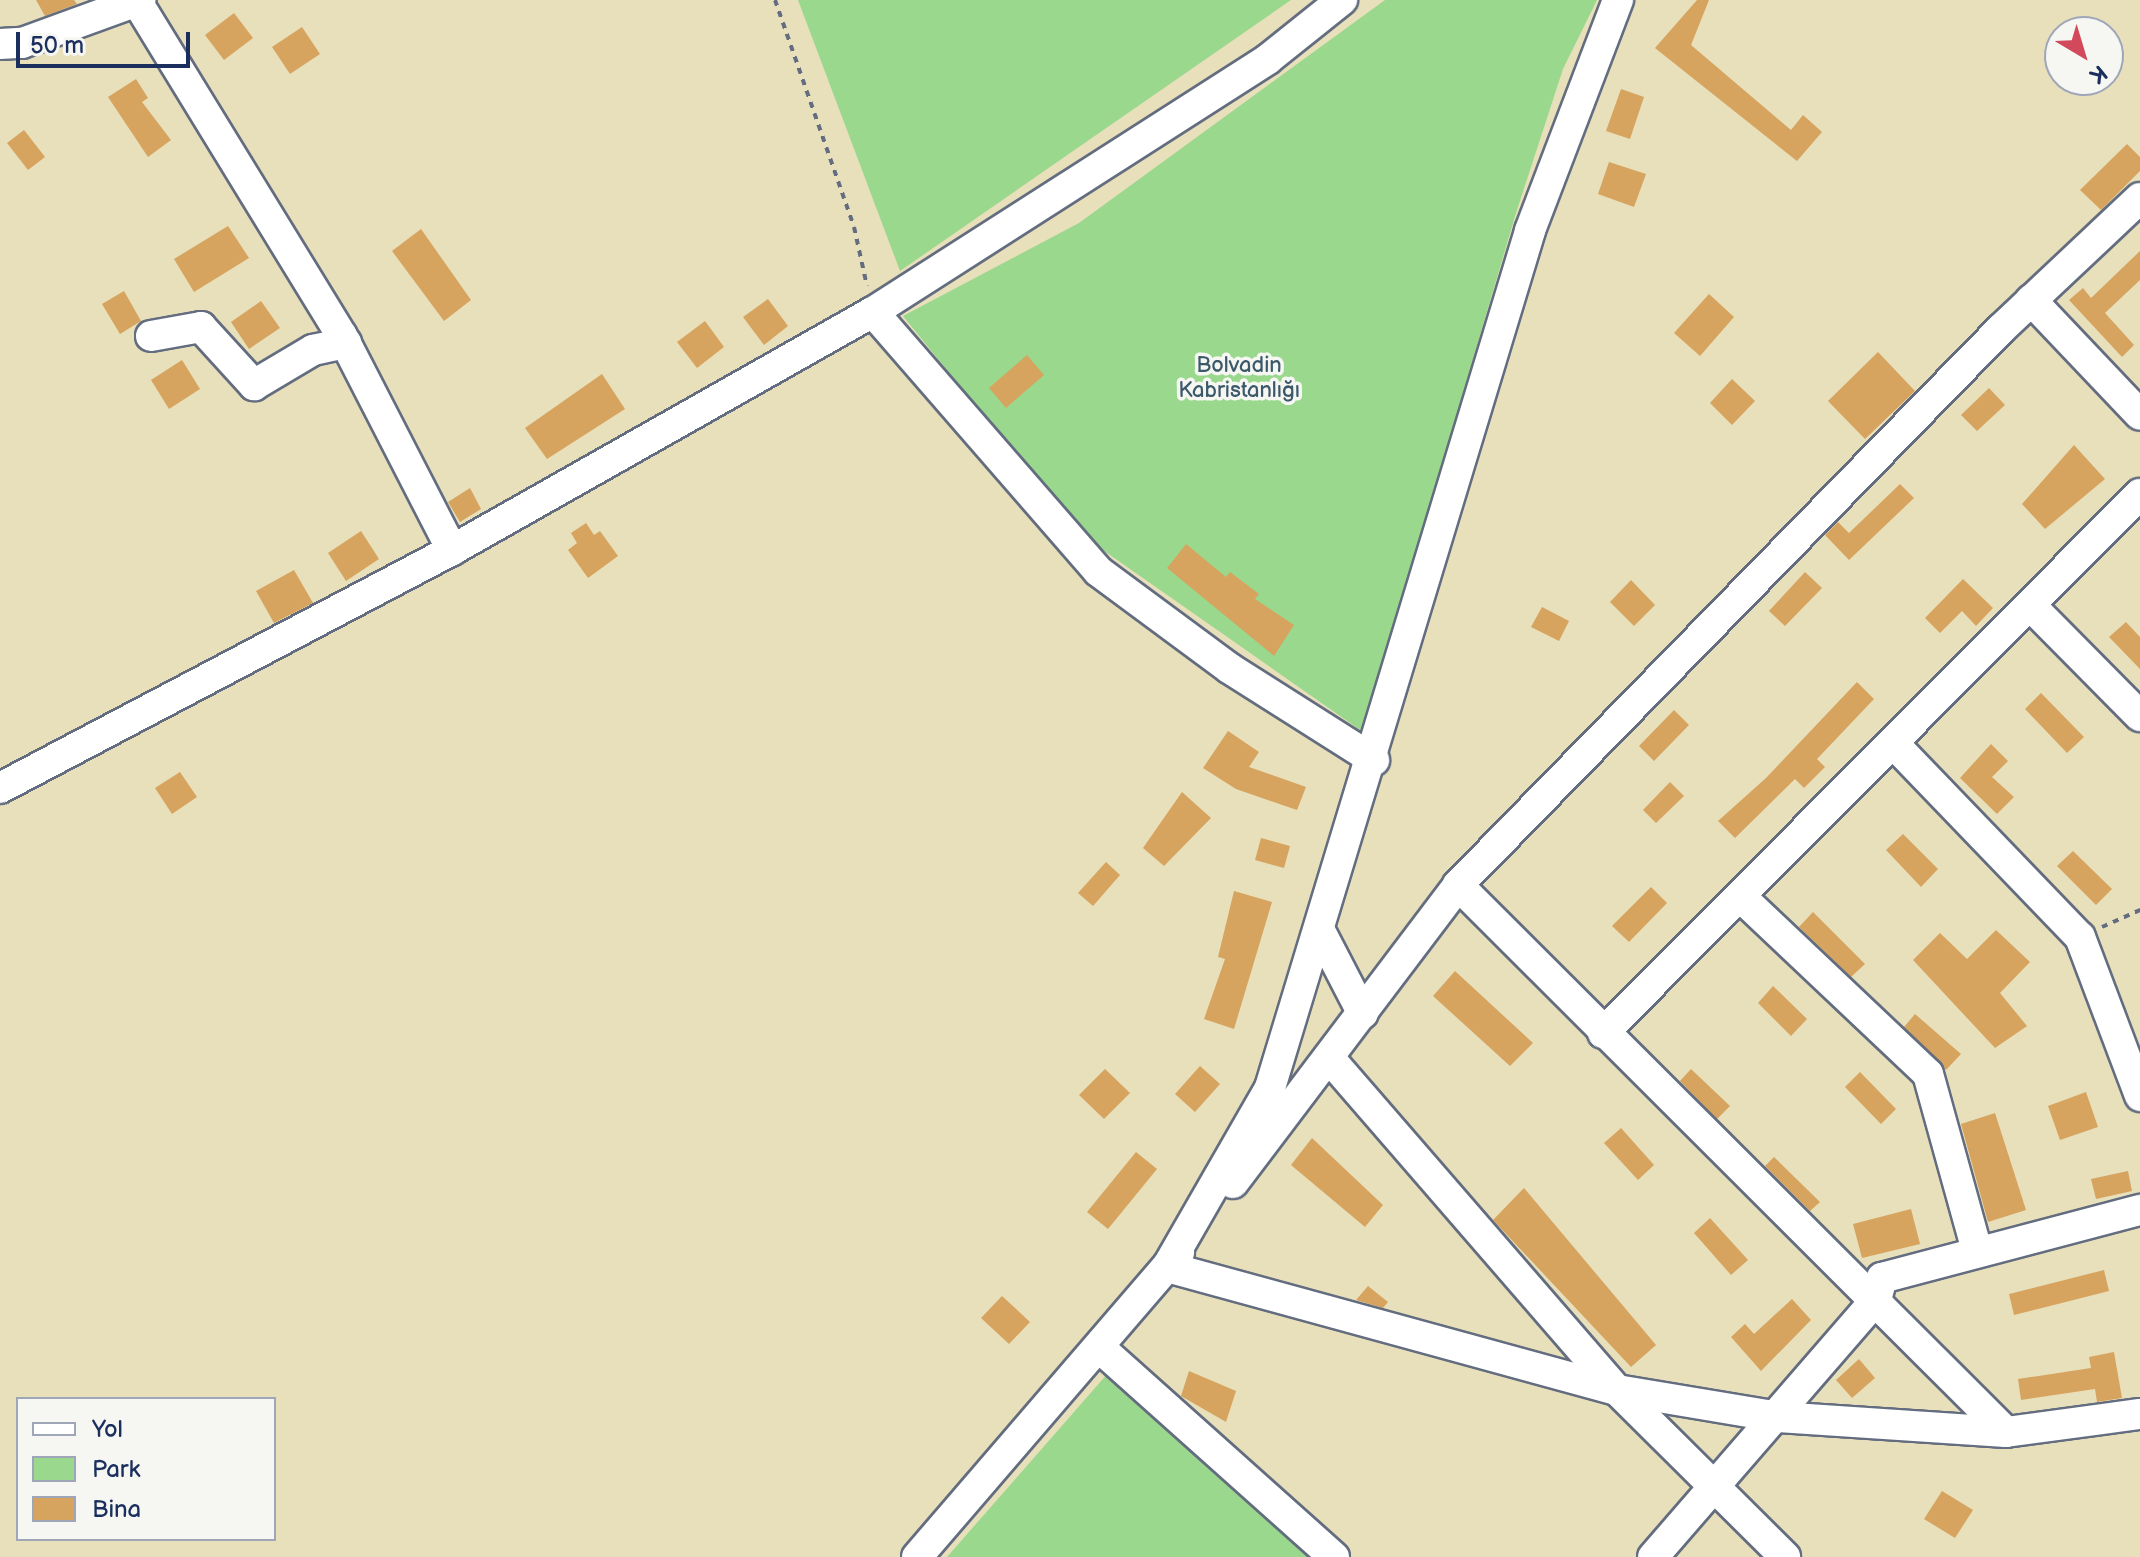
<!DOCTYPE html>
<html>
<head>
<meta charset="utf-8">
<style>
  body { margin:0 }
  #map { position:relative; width:2140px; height:1557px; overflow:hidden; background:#e8dfbb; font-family:"Balsamiq Sans",sans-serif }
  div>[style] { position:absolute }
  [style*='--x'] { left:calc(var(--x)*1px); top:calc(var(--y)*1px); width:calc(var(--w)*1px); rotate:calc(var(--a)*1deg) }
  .green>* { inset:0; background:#9ad88d }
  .building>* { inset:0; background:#d6a45f }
  .path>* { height:4px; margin-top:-2px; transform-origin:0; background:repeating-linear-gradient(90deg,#636d7f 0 6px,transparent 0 12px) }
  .roads { filter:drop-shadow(2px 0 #636d7f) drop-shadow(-2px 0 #636d7f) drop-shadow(0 2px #636d7f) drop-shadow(0 -2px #636d7f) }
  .minor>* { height:30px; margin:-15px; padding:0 15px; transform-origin:15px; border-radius:15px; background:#fff }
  span { translate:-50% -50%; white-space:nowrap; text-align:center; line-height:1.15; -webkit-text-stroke:7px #f6f6f2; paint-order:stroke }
  .park-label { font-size:22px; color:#3b596a }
  .legend { position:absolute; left:16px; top:1397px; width:260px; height:144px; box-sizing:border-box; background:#f6f6f2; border:2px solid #9ea6b7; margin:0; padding:10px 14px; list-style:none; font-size:24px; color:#1b2f5e }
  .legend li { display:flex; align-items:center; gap:16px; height:40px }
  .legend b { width:40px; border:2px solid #9ea6b7 }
  .north { position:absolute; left:2044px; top:16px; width:80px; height:80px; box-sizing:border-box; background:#f6f6f2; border:2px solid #9ea6b7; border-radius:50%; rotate:142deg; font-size:22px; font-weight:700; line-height:32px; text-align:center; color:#1b2f5e }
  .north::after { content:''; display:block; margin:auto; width:28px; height:36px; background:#d1495b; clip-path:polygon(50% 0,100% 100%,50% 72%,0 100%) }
  .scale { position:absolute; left:16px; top:32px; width:174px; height:36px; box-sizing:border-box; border:4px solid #1b2f5e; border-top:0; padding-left:10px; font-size:24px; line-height:28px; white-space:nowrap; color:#1b2f5e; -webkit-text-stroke:6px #f6f6f2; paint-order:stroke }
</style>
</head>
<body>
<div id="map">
  <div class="green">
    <div style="clip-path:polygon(798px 0,1291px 0,900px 271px)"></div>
    <div style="clip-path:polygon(1385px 0,1597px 0,1563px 69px,1516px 213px,1363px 732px,1080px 534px,903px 316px,1079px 223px)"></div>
    <div style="clip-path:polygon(1109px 1372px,1315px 1557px,947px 1557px)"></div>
  </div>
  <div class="building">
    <div style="clip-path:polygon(36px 0,74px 0,77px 4px,45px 16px)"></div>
    <div style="clip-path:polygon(1697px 0,1709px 0,1691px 45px,1791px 130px,1803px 115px,1822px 132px,1797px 161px,1655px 48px)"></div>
    <div style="clip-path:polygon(234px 13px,253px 38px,224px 60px,205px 35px)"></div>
    <div style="clip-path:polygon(302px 27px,320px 54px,290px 74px,272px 47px)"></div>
    <div style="clip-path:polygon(136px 79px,148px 98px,142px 102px,171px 140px,148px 157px,108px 97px)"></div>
    <div style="clip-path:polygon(1621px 89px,1644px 97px,1630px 139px,1606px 131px)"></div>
    <div style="clip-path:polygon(24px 130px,45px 157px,28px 170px,7px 143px)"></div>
    <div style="clip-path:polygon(2127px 144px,2140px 157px,2140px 171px,2101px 210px,2080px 190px)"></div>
    <div style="clip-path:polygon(1609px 162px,1646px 174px,1634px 207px,1598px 194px)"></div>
    <div style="clip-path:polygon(228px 226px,249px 258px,194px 292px,174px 259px)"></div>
    <div style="clip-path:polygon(421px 229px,471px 300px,444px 321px,392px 251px)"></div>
    <div style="clip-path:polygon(2140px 251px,2140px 280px,2105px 313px,2134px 345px,2122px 357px,2069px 300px,2083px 288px,2091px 298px)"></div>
    <div style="clip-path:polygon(124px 291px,141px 321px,120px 334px,102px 304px)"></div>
    <div style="clip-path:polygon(1709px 294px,1734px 317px,1700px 356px,1674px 333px)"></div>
    <div style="clip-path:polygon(768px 299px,788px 326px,764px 345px,743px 317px)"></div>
    <div style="clip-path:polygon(261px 301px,280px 328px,249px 349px,231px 322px)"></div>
    <div style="clip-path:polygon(705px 321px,724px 347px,697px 368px,677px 342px)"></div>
    <div style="clip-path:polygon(1878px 352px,1915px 391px,1865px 439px,1828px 401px)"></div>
    <div style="clip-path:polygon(1027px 355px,1044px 375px,1006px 408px,989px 388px)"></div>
    <div style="clip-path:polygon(182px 360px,200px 389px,169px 409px,151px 380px)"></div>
    <div style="clip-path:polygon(602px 374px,625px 409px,547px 459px,525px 428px)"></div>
    <div style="clip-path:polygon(1732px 379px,1755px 401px,1732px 425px,1710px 403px)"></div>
    <div style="clip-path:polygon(1989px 388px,2005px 405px,1977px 431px,1961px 415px)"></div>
    <div style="clip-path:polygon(2074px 445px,2105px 479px,2045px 529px,2022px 504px)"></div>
    <div style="clip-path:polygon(1900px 484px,1914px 498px,1849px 560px,1825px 535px,1838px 522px,1849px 533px)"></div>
    <div style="clip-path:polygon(470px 488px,481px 509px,460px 522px,448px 502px)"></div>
    <div style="clip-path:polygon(586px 523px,594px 535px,600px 531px,618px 556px,588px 578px,568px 550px,577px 543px,571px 533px)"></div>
    <div style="clip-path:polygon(361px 531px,379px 559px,346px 581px,328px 553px)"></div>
    <div style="clip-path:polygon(1186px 544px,1226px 577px,1230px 572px,1259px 594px,1255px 599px,1294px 625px,1274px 656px,1167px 568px)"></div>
    <div style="clip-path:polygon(294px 570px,313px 603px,274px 623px,256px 591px)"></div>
    <div style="clip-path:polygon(1805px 572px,1822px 588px,1785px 626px,1769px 611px)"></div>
    <div style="clip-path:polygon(1963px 579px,1993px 608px,1976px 626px,1962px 611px,1940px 633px,1925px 618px)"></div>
    <div style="clip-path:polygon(1631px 580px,1655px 605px,1634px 626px,1610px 602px)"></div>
    <div style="clip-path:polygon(1542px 607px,1569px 621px,1559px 641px,1531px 627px)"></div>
    <div style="clip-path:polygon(2126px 622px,2140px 637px,2140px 669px,2109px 637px)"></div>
    <div style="clip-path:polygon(1857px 682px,1874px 699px,1817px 759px,1825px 767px,1804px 788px,1795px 779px,1735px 838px,1718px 821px,1766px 778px)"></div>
    <div style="clip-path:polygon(2041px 693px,2084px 737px,2067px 753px,2025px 709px)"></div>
    <div style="clip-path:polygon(1674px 710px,1689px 725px,1654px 761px,1639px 746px)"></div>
    <div style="clip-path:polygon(1228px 731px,1259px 752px,1249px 767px,1306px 787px,1297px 810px,1236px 789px,1203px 768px)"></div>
    <div style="clip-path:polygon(1991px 744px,2008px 761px,1992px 777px,2014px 797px,1997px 814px,1960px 778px)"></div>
    <div style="clip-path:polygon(180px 772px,197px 797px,172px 814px,155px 788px)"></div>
    <div style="clip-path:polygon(1670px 782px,1684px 796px,1656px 823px,1643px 810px)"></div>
    <div style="clip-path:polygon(1182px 792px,1211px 818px,1164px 866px,1143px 848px)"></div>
    <div style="clip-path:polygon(1903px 834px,1938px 869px,1921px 887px,1886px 850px)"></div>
    <div style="clip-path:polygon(1261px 838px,1290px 846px,1284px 868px,1255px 860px)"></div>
    <div style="clip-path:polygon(2073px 851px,2112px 889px,2096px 905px,2057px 866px)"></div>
    <div style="clip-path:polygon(1106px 862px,1120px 875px,1093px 906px,1078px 893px)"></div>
    <div style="clip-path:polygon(1651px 887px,1667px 903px,1629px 942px,1612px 926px)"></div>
    <div style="clip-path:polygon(1234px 891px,1272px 902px,1234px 1029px,1204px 1019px,1225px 959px,1218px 957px)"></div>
    <div style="clip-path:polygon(1813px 912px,1865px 964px,1851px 977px,1799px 927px)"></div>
    <div style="clip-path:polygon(1996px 930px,2030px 962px,2000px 993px,2027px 1026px,1995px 1048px,1913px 960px,1940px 933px,1967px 959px)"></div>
    <div style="clip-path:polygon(1455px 971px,1533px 1043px,1510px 1066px,1433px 996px)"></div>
    <div style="clip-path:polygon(1773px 986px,1807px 1019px,1791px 1036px,1758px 1003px)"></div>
    <div style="clip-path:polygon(1915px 1014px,1961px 1054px,1946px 1070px,1904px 1027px)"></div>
    <div style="clip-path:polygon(1200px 1066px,1220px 1084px,1195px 1112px,1175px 1094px)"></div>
    <div style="clip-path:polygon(1105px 1069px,1130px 1093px,1104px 1119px,1079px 1095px)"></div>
    <div style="clip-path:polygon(1691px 1069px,1730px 1106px,1717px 1119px,1680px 1081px)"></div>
    <div style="clip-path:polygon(1860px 1072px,1896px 1109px,1881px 1124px,1845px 1087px)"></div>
    <div style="clip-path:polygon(2086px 1092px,2098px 1127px,2060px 1140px,2048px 1106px)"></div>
    <div style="clip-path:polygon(1995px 1113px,2026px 1210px,1988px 1222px,1961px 1124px)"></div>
    <div style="clip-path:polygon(1621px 1128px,1654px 1165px,1638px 1180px,1604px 1143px)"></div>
    <div style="clip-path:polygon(1312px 1138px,1383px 1205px,1365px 1227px,1291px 1165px)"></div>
    <div style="clip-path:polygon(1136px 1152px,1157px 1169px,1108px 1229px,1087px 1212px)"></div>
    <div style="clip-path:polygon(1774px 1157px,1820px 1202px,1810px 1211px,1765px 1166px)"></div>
    <div style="clip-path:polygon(2128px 1171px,2132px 1191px,2096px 1199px,2091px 1179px)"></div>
    <div style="clip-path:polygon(1524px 1188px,1656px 1345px,1631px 1367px,1493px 1220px)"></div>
    <div style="clip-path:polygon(1911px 1209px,1920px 1244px,1862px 1258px,1853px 1224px)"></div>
    <div style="clip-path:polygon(1710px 1218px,1748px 1260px,1731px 1275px,1694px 1233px)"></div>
    <div style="clip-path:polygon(2104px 1270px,2109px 1291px,2014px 1315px,2009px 1294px)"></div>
    <div style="clip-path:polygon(1368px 1286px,1388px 1302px,1383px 1308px,1356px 1300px)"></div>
    <div style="clip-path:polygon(1002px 1296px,1030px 1322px,1009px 1344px,981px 1318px)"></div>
    <div style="clip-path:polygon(1792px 1299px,1811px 1320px,1761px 1371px,1731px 1337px,1745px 1324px,1754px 1334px)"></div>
    <div style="clip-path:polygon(2114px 1352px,2122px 1398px,2097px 1402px,2095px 1389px,2021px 1400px,2018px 1379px,2091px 1368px,2089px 1357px)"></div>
    <div style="clip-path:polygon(1859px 1359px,1875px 1378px,1852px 1398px,1836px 1380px)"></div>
    <div style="clip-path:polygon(1189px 1371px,1236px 1391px,1226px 1422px,1181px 1396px)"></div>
    <div style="clip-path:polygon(1942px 1491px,1973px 1510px,1955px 1538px,1924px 1519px)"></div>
  </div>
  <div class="path">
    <div style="--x:775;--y:0;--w:240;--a:70.8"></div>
    <div style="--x:854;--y:227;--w:60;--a:77.6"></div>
    <div style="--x:2102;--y:927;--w:42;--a:-24.1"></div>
  </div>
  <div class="roads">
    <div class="minor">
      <div style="--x:136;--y:0;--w:394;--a:58.5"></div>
      <div style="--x:342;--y:336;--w:241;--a:62.8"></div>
      <div style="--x:1618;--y:0;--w:247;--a:110.9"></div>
      <div style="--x:1530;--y:231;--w:896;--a:106.88"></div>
      <div style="--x:1270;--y:1088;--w:207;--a:119.9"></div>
      <div style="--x:1167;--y:1267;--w:467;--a:15.3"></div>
      <div style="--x:1617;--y:1390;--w:163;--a:9.5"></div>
      <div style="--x:1778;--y:1417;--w:228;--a:3.8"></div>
      <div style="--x:2006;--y:1432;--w:135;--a:-7.7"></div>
      <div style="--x:0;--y:44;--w:22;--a:-3"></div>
      <div style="--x:22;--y:43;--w:126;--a:-20"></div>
      <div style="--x:2031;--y:300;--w:158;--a:46.5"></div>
      <div style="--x:873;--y:312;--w:343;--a:49"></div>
      <div style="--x:1098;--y:571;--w:163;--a:36.5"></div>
      <div style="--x:1229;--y:668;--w:172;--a:32.4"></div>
      <div style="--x:151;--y:336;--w:51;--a:-10.2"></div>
      <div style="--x:201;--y:327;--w:79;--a:47.6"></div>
      <div style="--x:254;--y:385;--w:69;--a:-30.7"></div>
      <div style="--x:313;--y:350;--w:34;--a:-12"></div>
      <div style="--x:2031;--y:606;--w:155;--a:45.3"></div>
      <div style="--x:1893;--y:743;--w:269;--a:46.1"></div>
      <div style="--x:2080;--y:937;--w:170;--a:69.3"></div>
      <div style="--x:0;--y:788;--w:511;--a:-27.77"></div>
      <div style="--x:452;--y:550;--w:484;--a:-29.5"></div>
      <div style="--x:873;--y:312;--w:469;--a:-32.6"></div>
      <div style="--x:1268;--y:59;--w:95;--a:-38.6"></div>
      <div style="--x:1458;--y:885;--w:774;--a:44.95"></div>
      <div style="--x:1741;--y:897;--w:257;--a:43.4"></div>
      <div style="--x:1928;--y:1074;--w:184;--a:74.5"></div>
      <div style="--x:1320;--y:931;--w:93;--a:62.6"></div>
      <div style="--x:1603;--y:1033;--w:761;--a:-45.11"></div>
      <div style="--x:1330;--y:1059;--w:438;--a:49.1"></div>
      <div style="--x:1617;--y:1390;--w:237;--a:44.8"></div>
      <div style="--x:1233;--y:1183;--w:373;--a:-52.9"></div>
      <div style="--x:1458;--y:885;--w:777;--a:-45.68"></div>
      <div style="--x:2001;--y:329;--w:191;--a:-43.3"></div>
      <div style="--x:1100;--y:1348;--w:314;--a:41.8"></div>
      <div style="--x:917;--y:1557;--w:402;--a:-49.3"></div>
      <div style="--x:1653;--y:1557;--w:340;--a:-49.1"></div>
      <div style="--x:1876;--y:1300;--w:23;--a:-75"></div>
      <div style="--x:1882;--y:1278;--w:267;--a:-14.8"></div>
    </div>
  </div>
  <div class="park-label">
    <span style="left:1239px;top:378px">Bolvadin<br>Kabristanlığı</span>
  </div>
  <ul class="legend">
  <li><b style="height:10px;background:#fff"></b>Yol</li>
  <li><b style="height:22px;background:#9ad88d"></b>Park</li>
  <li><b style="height:22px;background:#d6a45f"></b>Bina</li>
  </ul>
  <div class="north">K</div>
  <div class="scale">50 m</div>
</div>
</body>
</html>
